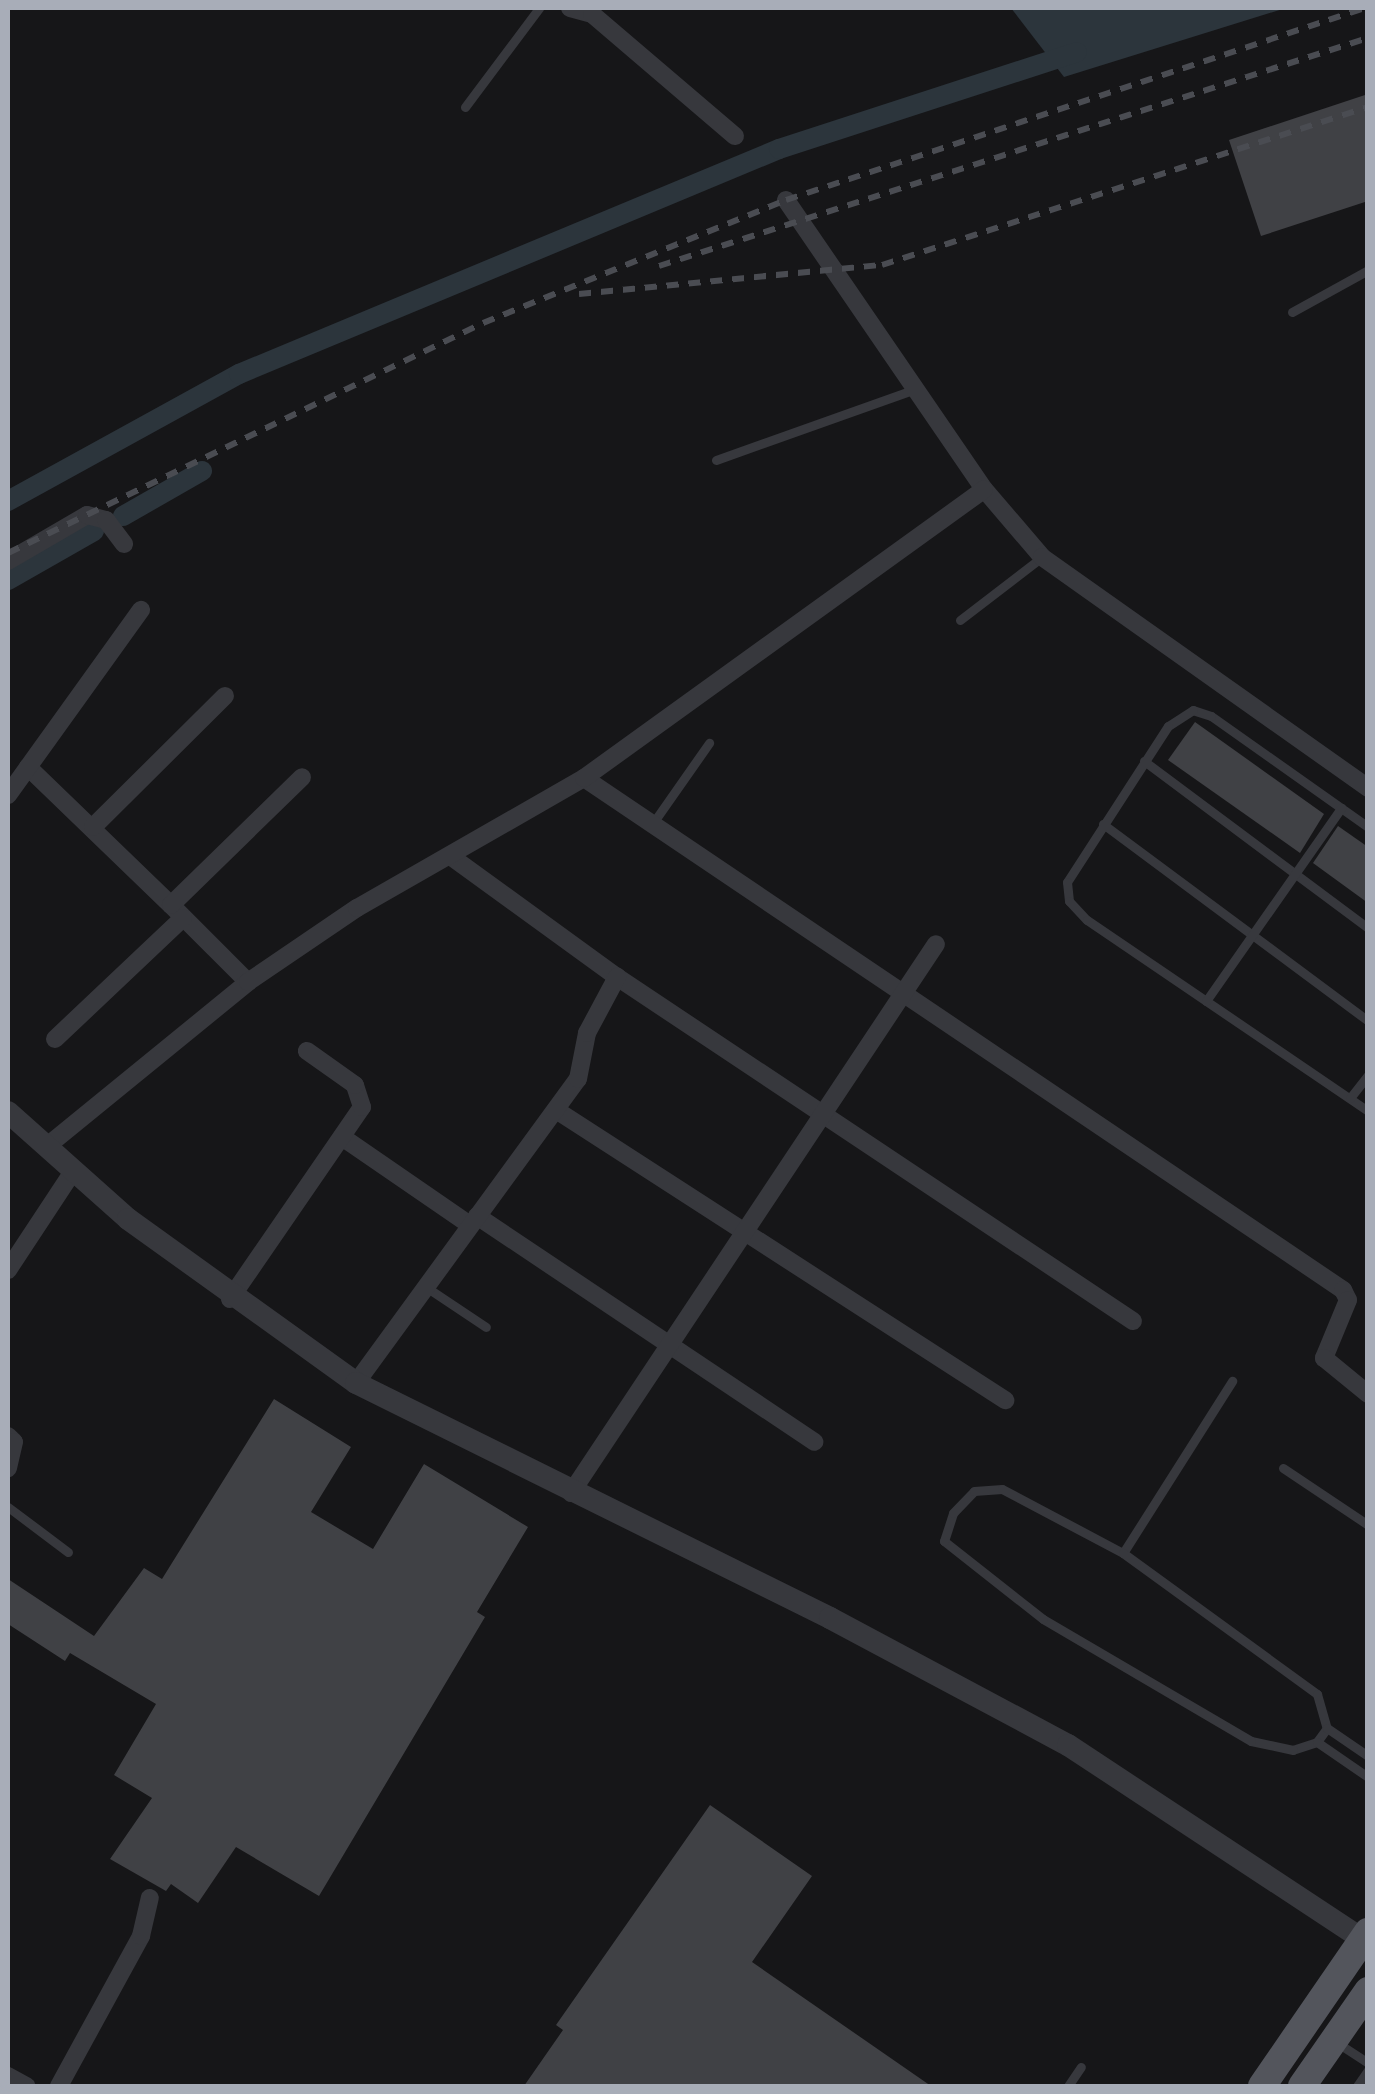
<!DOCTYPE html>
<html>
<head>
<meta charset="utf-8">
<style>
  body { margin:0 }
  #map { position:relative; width:1375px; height:2094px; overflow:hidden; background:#161618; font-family:Inter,sans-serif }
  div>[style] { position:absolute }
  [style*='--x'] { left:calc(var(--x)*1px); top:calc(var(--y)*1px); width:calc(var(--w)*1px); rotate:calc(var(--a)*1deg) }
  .water>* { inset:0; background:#2c353c }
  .canal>* { height:20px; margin:-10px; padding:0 10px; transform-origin:10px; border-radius:10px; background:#2c353c }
  .building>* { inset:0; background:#404145 }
  .service>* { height:9px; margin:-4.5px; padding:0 4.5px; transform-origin:4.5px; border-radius:4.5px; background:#37383d }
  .minor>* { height:18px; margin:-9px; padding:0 9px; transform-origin:9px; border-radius:9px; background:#37383d }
  .tertiary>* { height:22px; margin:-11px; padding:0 11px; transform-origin:11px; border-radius:11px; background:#37383d }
  .primary>* { height:28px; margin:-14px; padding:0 14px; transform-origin:14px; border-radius:14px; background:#53555c }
  .rail>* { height:6px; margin-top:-3px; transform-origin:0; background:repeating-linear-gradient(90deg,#4a4c52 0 12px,transparent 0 22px) }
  span { translate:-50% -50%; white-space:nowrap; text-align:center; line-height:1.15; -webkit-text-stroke:8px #111113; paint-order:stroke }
  .frame { position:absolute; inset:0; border:10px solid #a8adb8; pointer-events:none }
</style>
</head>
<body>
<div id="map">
  <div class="water">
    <div style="clip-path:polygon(1011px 8px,1286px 8px,1064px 77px)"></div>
  </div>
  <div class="canal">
    <div style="--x:8;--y:501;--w:264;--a:-28.8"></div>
    <div style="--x:239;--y:374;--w:585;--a:-22.62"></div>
    <div style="--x:779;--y:149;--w:313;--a:-18"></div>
    <div style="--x:123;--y:516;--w:91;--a:-29.7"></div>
    <div style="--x:8;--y:580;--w:99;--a:-29.7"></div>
  </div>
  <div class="building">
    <div style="clip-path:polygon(1368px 94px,1368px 201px,1261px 236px,1229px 140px)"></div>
    <div style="clip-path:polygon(1195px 722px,1324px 814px,1300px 853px,1168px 760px)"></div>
    <div style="clip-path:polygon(1338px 826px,1368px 847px,1368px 903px,1313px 863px)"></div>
    <div style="clip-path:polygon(274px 1399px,351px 1447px,311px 1512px,373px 1549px,424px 1464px,528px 1527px,477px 1612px,485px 1617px,319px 1896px,236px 1847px,198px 1903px,171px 1884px,166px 1891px,110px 1859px,152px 1798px,114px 1775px,156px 1704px,70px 1653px,65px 1661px,8px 1624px,8px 1579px,94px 1636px,144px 1568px,162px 1579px)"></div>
    <div style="clip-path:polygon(710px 1805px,812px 1876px,752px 1962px,931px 2086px,524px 2086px,563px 2030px,556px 2025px)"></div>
  </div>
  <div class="service">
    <div style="--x:465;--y:107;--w:124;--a:-53.2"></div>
    <div style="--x:1292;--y:312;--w:87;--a:-28.9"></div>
    <div style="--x:716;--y:460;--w:211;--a:-19.6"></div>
    <div style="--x:960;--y:620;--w:103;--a:-37.5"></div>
    <div style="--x:1144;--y:761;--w:279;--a:36.7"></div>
    <div style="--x:653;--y:823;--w:98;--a:-55"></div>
    <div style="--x:1103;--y:824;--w:330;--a:36.6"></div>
    <div style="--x:1368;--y:827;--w:192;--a:-144.7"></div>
    <div style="--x:1211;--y:716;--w:19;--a:-162"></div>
    <div style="--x:1193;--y:710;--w:30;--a:147"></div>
    <div style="--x:1168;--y:726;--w:186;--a:122.9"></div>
    <div style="--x:1067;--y:882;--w:19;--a:84"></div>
    <div style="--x:1069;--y:901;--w:26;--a:47"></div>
    <div style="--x:1087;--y:920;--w:340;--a:34.2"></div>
    <div style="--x:1206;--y:1001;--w:236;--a:-55"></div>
    <div style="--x:1350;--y:1098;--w:29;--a:-52"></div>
    <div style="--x:426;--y:1287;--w:72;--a:33.7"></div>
    <div style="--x:1283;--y:1468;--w:102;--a:33.8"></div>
    <div style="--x:8;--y:1507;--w:75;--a:36.9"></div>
    <div style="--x:1123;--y:1553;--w:204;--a:-57.6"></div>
    <div style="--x:1327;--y:1728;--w:17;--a:126"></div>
    <div style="--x:1317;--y:1742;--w:25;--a:162"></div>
    <div style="--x:1293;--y:1750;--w:43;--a:-167.9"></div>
    <div style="--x:1251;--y:1741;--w:241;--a:-149.6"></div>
    <div style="--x:1043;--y:1619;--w:126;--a:-141.8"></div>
    <div style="--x:944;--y:1541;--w:29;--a:-72"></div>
    <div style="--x:953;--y:1513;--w:30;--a:-46"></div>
    <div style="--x:974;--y:1491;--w:28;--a:-4"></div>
    <div style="--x:1002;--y:1489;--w:137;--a:27.9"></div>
    <div style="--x:1123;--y:1553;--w:240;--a:36"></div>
    <div style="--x:1317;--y:1694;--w:35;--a:74"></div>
    <div style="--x:1327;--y:1728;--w:50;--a:34.3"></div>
    <div style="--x:1317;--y:1742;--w:62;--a:34.5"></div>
    <div style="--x:1336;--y:2042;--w:38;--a:33"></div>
    <div style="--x:1068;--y:2086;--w:23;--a:-56"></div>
    <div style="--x:1357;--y:2086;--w:19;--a:-55"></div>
  </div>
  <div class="minor">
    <div style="--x:570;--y:8;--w:23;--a:15"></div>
    <div style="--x:592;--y:14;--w:188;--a:40.5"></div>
    <div style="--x:786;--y:200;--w:350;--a:55.6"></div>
    <div style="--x:984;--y:489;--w:89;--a:49.5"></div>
    <div style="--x:1042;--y:557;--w:400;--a:35.3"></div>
    <div style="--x:8;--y:561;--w:91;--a:-30.2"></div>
    <div style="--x:87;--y:515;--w:20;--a:15"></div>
    <div style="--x:106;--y:520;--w:30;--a:53"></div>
    <div style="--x:28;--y:767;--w:199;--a:44"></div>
    <div style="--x:584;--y:778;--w:916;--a:34"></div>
    <div style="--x:1343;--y:1290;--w:11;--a:63"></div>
    <div style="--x:1348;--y:1300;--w:63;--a:112.5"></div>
    <div style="--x:1324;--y:1358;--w:57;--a:39.3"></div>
    <div style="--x:8;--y:795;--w:228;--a:-54.3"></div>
    <div style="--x:93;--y:827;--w:186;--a:-44.8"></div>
    <div style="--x:453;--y:858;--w:203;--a:36"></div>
    <div style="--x:617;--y:977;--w:620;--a:33.69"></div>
    <div style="--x:248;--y:982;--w:109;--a:-135"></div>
    <div style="--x:171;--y:905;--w:183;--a:-44.3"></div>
    <div style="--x:55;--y:1039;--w:176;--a:-43.4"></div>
    <div style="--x:556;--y:1110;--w:535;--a:32.86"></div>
    <div style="--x:342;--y:1137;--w:155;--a:34.5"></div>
    <div style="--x:46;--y:1147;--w:261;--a:-39.2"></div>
    <div style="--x:248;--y:982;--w:132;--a:-34.2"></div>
    <div style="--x:357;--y:908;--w:262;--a:-29.8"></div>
    <div style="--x:584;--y:778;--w:493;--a:-35.8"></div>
    <div style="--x:477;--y:1216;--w:406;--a:33.8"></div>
    <div style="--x:8;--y:1270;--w:116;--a:-56.6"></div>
    <div style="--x:230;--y:1299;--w:233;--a:-55.5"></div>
    <div style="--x:362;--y:1107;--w:23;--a:-108"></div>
    <div style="--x:355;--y:1085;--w:59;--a:-144.7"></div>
    <div style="--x:356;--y:1383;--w:376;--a:-53.9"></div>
    <div style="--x:578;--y:1079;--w:47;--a:-78.9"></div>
    <div style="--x:587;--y:1033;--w:64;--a:-61.8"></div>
    <div style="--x:8;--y:1436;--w:8;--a:45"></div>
    <div style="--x:14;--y:1442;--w:27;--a:103"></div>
    <div style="--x:571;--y:1493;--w:659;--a:-56.38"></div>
    <div style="--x:8;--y:2076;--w:21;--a:29"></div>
    <div style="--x:59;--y:2086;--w:171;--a:-61.3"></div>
    <div style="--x:141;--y:1936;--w:39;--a:-77"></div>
  </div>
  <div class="tertiary">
    <div style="--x:8;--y:1112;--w:161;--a:41.7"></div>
    <div style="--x:128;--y:1219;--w:281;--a:35.7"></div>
    <div style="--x:356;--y:1383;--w:529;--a:26.37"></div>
    <div style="--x:830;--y:1618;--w:270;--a:28.1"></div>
    <div style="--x:1068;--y:1745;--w:359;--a:33.4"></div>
  </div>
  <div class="primary">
    <div style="--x:1262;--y:2086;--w:187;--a:-55.5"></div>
    <div style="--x:1302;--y:2086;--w:116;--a:-55.2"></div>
  </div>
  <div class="rail">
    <div style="--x:659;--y:266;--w:745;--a:-17.83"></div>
    <div style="--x:579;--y:294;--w:304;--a:-5.5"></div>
    <div style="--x:882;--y:265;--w:511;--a:-18.01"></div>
    <div style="--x:8;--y:553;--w:528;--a:-25.84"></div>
    <div style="--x:483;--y:323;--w:327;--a:-22.1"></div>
    <div style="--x:786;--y:200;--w:610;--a:-18.35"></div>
  </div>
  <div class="frame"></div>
</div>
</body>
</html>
